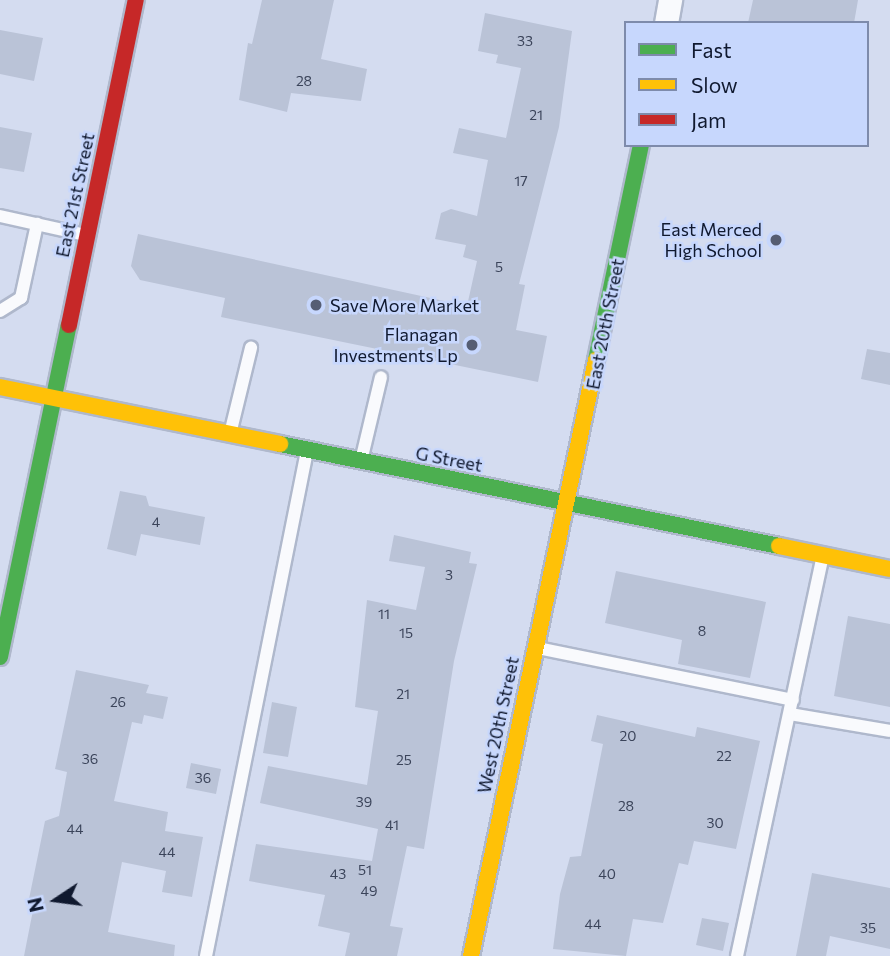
<!DOCTYPE html>
<html>
<head>
<meta charset="utf-8">
<style>
  body { margin:0 }
  #map { position:relative; width:890px; height:956px; overflow:hidden; background:#d4dcf0; font-family:Commissioner,sans-serif }
  div>[style] { position:absolute }
  [style*='--x'] { left:calc(var(--x)*1px); top:calc(var(--y)*1px); width:calc(var(--w)*1px); rotate:calc(var(--a)*1deg) }
  .building>* { inset:0; background:#bac3d7 }
  .roads { filter:drop-shadow(2px 0 #afb8cc) drop-shadow(-2px 0 #afb8cc) drop-shadow(0 2px #afb8cc) drop-shadow(0 -2px #afb8cc) }
  .lane>* { height:12px; margin:-6px; padding:0 6px; transform-origin:6px; border-radius:6px; background:#f9fafd }
  .street>* { height:23px; margin:-11.5px; padding:0 11.5px; transform-origin:11.5px; border-radius:11.5px; background:#f9fafd }
  .fast>* { height:16px; margin:-8px; padding:0 8px; transform-origin:8px; border-radius:8px; background:#4caf50 }
  .slow>* { height:16px; margin:-8px; padding:0 8px; transform-origin:8px; border-radius:8px; background:#ffc107 }
  .jam>* { height:16px; margin:-8px; padding:0 8px; transform-origin:8px; border-radius:8px; background:#c62828 }
  .dots>* { width:19px; height:19px; translate:-50% -50%; box-sizing:border-box; border:4px solid #c7d7fd; border-radius:50% }
  span { translate:-50% -50%; white-space:nowrap; text-align:center; line-height:1.15; -webkit-text-stroke:5px #c7d7fd; paint-order:stroke }
  .number-label { font-size:14px; color:#3b445a }
  .number-label span { -webkit-text-stroke-width:0 }
  .street-label { font-size:18px; color:#10192f }
  .poi-label { font-size:18px; color:#10192f }
  .right { translate:-100% -50%; text-align:right }
  .left { translate:0 -50%; text-align:left }
  .legend { position:absolute; left:624px; top:21px; width:245px; height:126px; box-sizing:border-box; background:#c7d7fd; border:2px solid #7e8bab; margin:0; padding:9px 12px; list-style:none; font-size:21px; color:#10192f }
  .legend li { display:flex; align-items:center; gap:14px; height:35px }
  .legend b { width:35px; border:2px solid #7e8bab }
  .north { position:absolute; left:21px; top:865px; width:70px; height:70px; -webkit-text-stroke:5px #c7d7fd; paint-order:stroke; rotate:257deg; font-size:19px; font-weight:700; line-height:28px; text-align:center; color:#10192f }
  .north::after { content:''; display:block; margin:auto; width:24px; height:32px; background:#10192f; clip-path:polygon(50% 0,100% 100%,50% 72%,0 100%) }
</style>
</head>
<body>
<div id="map">
  <div class="building">
    <div style="clip-path:polygon(262px 0,334px 0,321px 59px,367px 69px,361px 101px,291px 93px,287px 112px,239px 100px,248px 43px,252px 44px)"></div>
    <div style="clip-path:polygon(753px 0,858px 0,854px 23px,748px 23px)"></div>
    <div style="clip-path:polygon(485px 13px,572px 31px,559px 127px,519px 284px,525px 285px,516px 330px,547px 336px,538px 382px,221px 317px,225px 298px,140px 280px,131px 266px,138px 234px,467px 306px,477px 261px,463px 257px,466px 245px,435px 239px,441px 213px,451px 209px,477px 216px,488px 160px,453px 153px,459px 128px,506px 138px,521px 68px,496px 63px,498px 55px,478px 51px)"></div>
    <div style="clip-path:polygon(0 30px,43px 38px,34px 81px,0 74px)"></div>
    <div style="clip-path:polygon(0 127px,32px 133px,24px 172px,0 168px)"></div>
    <div style="clip-path:polygon(867px 349px,890px 353px,890px 385px,861px 379px)"></div>
    <div style="clip-path:polygon(120px 491px,146px 496px,149px 506px,205px 517px,200px 545px,141px 534px,136px 556px,107px 549px)"></div>
    <div style="clip-path:polygon(394px 535px,471px 552px,469px 563px,477px 564px,454px 661px,424px 849px,407px 846px,390px 926px,403px 928px,397px 956px,345px 956px,350px 933px,318px 926px,325px 895px,249px 881px,256px 844px,372px 861px,378px 829px,260px 803px,268px 766px,367px 785px,378px 711px,355px 707px,367px 600px,416px 610px,425px 567px,389px 561px)"></div>
    <div style="clip-path:polygon(616px 571px,766px 602px,750px 678px,678px 664px,682px 640px,605px 623px)"></div>
    <div style="clip-path:polygon(848px 616px,890px 624px,890px 707px,834px 696px)"></div>
    <div style="clip-path:polygon(76px 670px,149px 685px,146px 693px,168px 697px,163px 719px,144px 715px,142px 724px,132px 722px,114px 801px,168px 812px,165px 831px,203px 837px,192px 897px,162px 892px,166px 871px,122px 862px,108px 932px,175px 945px,174px 956px,24px 956px,35px 900px,29px 899px,45px 821px,59px 816px,67px 772px,55px 769px)"></div>
    <div style="clip-path:polygon(272px 702px,297px 707px,288px 757px,263px 753px)"></div>
    <div style="clip-path:polygon(597px 715px,695px 737px,697px 727px,760px 741px,736px 849px,694px 841px,688px 865px,679px 863px,663px 923px,633px 919px,626px 956px,553px 949px,560px 894px,570px 857px,581px 856px,603px 744px,591px 741px)"></div>
    <div style="clip-path:polygon(191px 763px,221px 769px,216px 794px,186px 788px)"></div>
    <div style="clip-path:polygon(812px 873px,890px 888px,890px 949px,830px 936px,826px 956px,796px 956px)"></div>
    <div style="clip-path:polygon(702px 918px,729px 923px,723px 951px,696px 945px)"></div>
  </div>
  <div class="roads">
    <div class="lane">
      <div style="--x:0;--y:216;--w:87;--a:12.6"></div>
      <div style="--x:0;--y:311;--w:25;--a:-32"></div>
      <div style="--x:21;--y:298;--w:76;--a:-77.8"></div>
      <div style="--x:230;--y:434;--w:89;--a:-76.3"></div>
      <div style="--x:361;--y:461;--w:86;--a:-76.6"></div>
      <div style="--x:538;--y:648;--w:260;--a:11.5"></div>
      <div style="--x:790;--y:714;--w:101;--a:9.6"></div>
      <div style="--x:206;--y:956;--w:515;--a:-78.69"></div>
      <div style="--x:737;--y:956;--w:409;--a:-77.9"></div>
    </div>
    <div class="street">
      <div style="--x:666;--y:23;--w:23;--a:-80"></div>
    </div>
    <div class="fast">
      <div style="--x:596;--y:360;--w:220;--a:-78.2"></div>
      <div style="--x:280;--y:444;--w:509;--a:11.55"></div>
      <div style="--x:0;--y:657;--w:339;--a:-78.3"></div>
    </div>
    <div class="slow">
      <div style="--x:0;--y:387;--w:286;--a:11.5"></div>
      <div style="--x:779;--y:546;--w:113;--a:11.7"></div>
      <div style="--x:471;--y:956;--w:609;--a:-78.15"></div>
    </div>
    <div class="jam">
      <div style="--x:69;--y:325;--w:332;--a:-78.4"></div>
    </div>
  </div>
  <div class="dots">
    <div style="left:776px;top:240px;background:#555d73"></div>
    <div style="left:316px;top:305px;background:#555d73"></div>
    <div style="left:472px;top:345px;background:#555d73"></div>
  </div>
  <div class="number-label">
    <span style="left:525px;top:41px">33</span>
    <span style="left:304px;top:81px">28</span>
    <span style="left:536px;top:115px">21</span>
    <span style="left:521px;top:181px">17</span>
    <span style="left:499px;top:267px">5</span>
    <span style="left:156px;top:522px">4</span>
    <span style="left:449px;top:575px">3</span>
    <span style="left:384px;top:614px">11</span>
    <span style="left:702px;top:631px">8</span>
    <span style="left:406px;top:633px">15</span>
    <span style="left:403px;top:694px">21</span>
    <span style="left:118px;top:702px">26</span>
    <span style="left:628px;top:736px">20</span>
    <span style="left:724px;top:756px">22</span>
    <span style="left:90px;top:759px">36</span>
    <span style="left:404px;top:760px">25</span>
    <span style="left:203px;top:778px">36</span>
    <span style="left:364px;top:802px">39</span>
    <span style="left:626px;top:806px">28</span>
    <span style="left:715px;top:823px">30</span>
    <span style="left:392px;top:825px">41</span>
    <span style="left:75px;top:829px">44</span>
    <span style="left:167px;top:852px">44</span>
    <span style="left:365px;top:870px">51</span>
    <span style="left:338px;top:874px">43</span>
    <span style="left:607px;top:874px">40</span>
    <span style="left:369px;top:891px">49</span>
    <span style="left:593px;top:924px">44</span>
    <span style="left:868px;top:928px">35</span>
  </div>
  <div class="street-label">
    <span style="left:75px;top:195px;rotate:-78deg">East 21st Street</span>
    <span style="left:605px;top:324px;rotate:-79deg">East 20th Street</span>
    <span style="left:449px;top:459px;rotate:11deg">G Street</span>
    <span style="left:498px;top:725px;rotate:-78deg">West 20th Street</span>
  </div>
  <div class="poi-label">
    <span class="right" style="left:762px;top:240px">East Merced<br>High School</span>
    <span class="left" style="left:330px;top:305px">Save More Market</span>
    <span class="right" style="left:458px;top:345px">Flanagan<br>Investments Lp</span>
  </div>
  <ul class="legend">
  <li><b style="height:9px;background:#4caf50"></b>Fast</li>
  <li><b style="height:9px;background:#ffc107"></b>Slow</li>
  <li><b style="height:9px;background:#c62828"></b>Jam</li>
  </ul>
  <div class="north">N</div>
</div>
</body>
</html>
